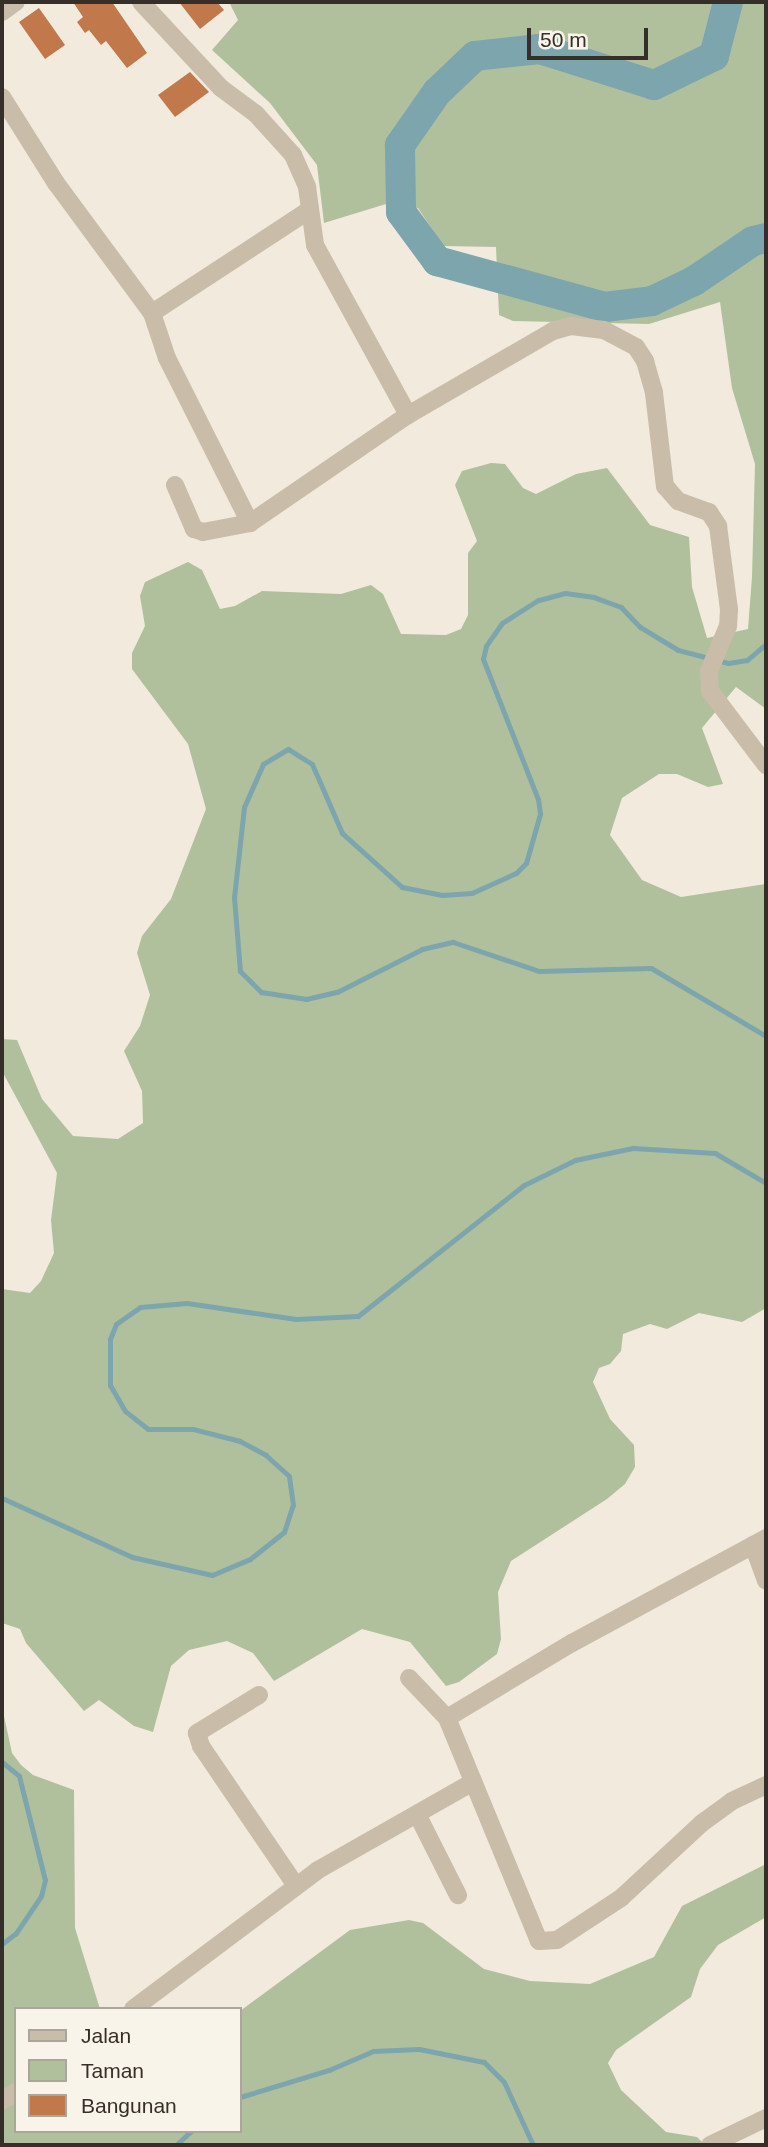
<!DOCTYPE html>
<html>
<head>
<meta charset="utf-8">
<style>
  body { margin:0 }
  #map { position:relative; width:768px; height:2147px; overflow:hidden; background:#f1eadd; font-family:Helvetica,sans-serif }
  div>[style] { position:absolute }
  [style*='--x'] { left:calc(var(--x)*1px); top:calc(var(--y)*1px); width:calc(var(--w)*1px); rotate:calc(var(--a)*1deg) }
  .green>* { inset:0; background:#b0c09d }
  .stream>* { height:5px; margin:-2.5px; padding:0 2.5px; transform-origin:2.5px; border-radius:2.5px; background:#7da5ad }
  .river>* { height:30px; margin:-15px; padding:0 15px; transform-origin:15px; border-radius:15px; background:#7da5ad }
  .building>* { inset:0; background:#c1784b }
  .minor>* { height:18px; margin:-9px; padding:0 9px; transform-origin:9px; border-radius:9px; background:#c9bca9 }
  span { translate:-50% -50%; white-space:nowrap; text-align:center; line-height:1.15; -webkit-text-stroke:5px #f9f4e9; paint-order:stroke }
  .frame { position:absolute; inset:0; border:4px solid #362f29; pointer-events:none }
  .legend { position:absolute; left:14px; top:2007px; width:228px; height:126px; box-sizing:border-box; background:#f9f4e9; border:2px solid #aba59c; margin:0; padding:9px 12px; list-style:none; font-size:21px; color:#362f29 }
  .legend li { display:flex; align-items:center; gap:14px; height:35px }
  .legend b { width:35px; border:2px solid #aba59c }
  .scale { position:absolute; left:527px; top:28px; width:121px; height:32px; box-sizing:border-box; border:4px solid #362f29; border-top:0; padding-left:9px; font-size:21px; line-height:24px; white-space:nowrap; color:#362f29; -webkit-text-stroke:5px #f9f4e9; paint-order:stroke }
</style>
</head>
<body>
<div id="map">
  <div class="green">
    <div style="clip-path:polygon(229px 2px,766px 2px,766px 709px,736px 687px,702px 728px,723px 784px,708px 787px,677px 774px,659px 774px,622px 798px,610px 835px,642px 880px,681px 897px,766px 884px,766px 1308px,742px 1322px,699px 1313px,667px 1329px,650px 1324px,623px 1334px,621px 1351px,610px 1364px,599px 1368px,593px 1382px,610px 1419px,634px 1445px,635px 1467px,625px 1484px,607px 1499px,511px 1561px,498px 1592px,501px 1639px,497px 1654px,459px 1682px,446px 1686px,410px 1642px,362px 1629px,274px 1681px,253px 1653px,227px 1641px,189px 1650px,171px 1666px,153px 1732px,134px 1726px,99px 1700px,84px 1711px,26px 1643px,20px 1629px,2px 1623px,2px 1289px,30px 1293px,41px 1281px,54px 1253px,51px 1220px,57px 1173px,2px 1071px,2px 1039px,17px 1040px,42px 1099px,73px 1136px,118px 1139px,143px 1123px,142px 1091px,124px 1051px,140px 1026px,150px 995px,137px 953px,142px 936px,171px 899px,206px 809px,188px 744px,132px 669px,132px 653px,145px 626px,140px 596px,145px 582px,188px 562px,202px 570px,220px 609px,235px 606px,262px 591px,341px 594px,371px 585px,383px 594px,401px 634px,446px 635px,461px 629px,468px 615px,468px 553px,477px 541px,455px 485px,462px 471px,491px 463px,505px 464px,523px 488px,536px 494px,576px 474px,607px 468px,650px 525px,689px 537px,692px 587px,707px 638px,748px 629px,752px 577px,755px 464px,732px 388px,720px 302px,649px 324px,513px 321px,499px 315px,496px 247px,443px 246px,418px 208px,386px 204px,324px 223px,317px 165px,270px 103px,212px 50px,238px 20px)"></div>
    <div style="clip-path:polygon(2px 1707px,12px 1753px,21px 1765px,33px 1775px,74px 1790px,75px 1928px,100px 2009px,16px 2009px,16px 2131px,240px 2131px,240px 2011px,350px 1930px,409px 1920px,423px 1923px,484px 1969px,530px 1981px,590px 1984px,654px 1957px,682px 1906px,766px 1864px,766px 1917px,718px 1945px,700px 1969px,691px 1997px,616px 2050px,608px 2063px,621px 2090px,666px 2132px,697px 2137px,705px 2145px,2px 2145px)"></div>
  </div>
  <div class="stream">
    <div style="--x:766;--y:370;--w:39;--a:90"></div>
    <div style="--x:766;--y:644;--w:25;--a:140"></div>
    <div style="--x:747;--y:660;--w:19;--a:171"></div>
    <div style="--x:728;--y:663;--w:52;--a:-165.4"></div>
    <div style="--x:678;--y:650;--w:44;--a:-148.8"></div>
    <div style="--x:640;--y:627;--w:28;--a:-134"></div>
    <div style="--x:621;--y:607;--w:29;--a:-160"></div>
    <div style="--x:594;--y:597;--w:29;--a:-172"></div>
    <div style="--x:565;--y:593;--w:28;--a:165"></div>
    <div style="--x:538;--y:600;--w:43;--a:147.4"></div>
    <div style="--x:502;--y:623;--w:28;--a:125"></div>
    <div style="--x:486;--y:646;--w:13;--a:103"></div>
    <div style="--x:483;--y:659;--w:150;--a:68.6"></div>
    <div style="--x:538;--y:799;--w:15;--a:82"></div>
    <div style="--x:540;--y:814;--w:51;--a:105.9"></div>
    <div style="--x:526;--y:863;--w:14;--a:135"></div>
    <div style="--x:516;--y:873;--w:48;--a:155.6"></div>
    <div style="--x:472;--y:893;--w:30;--a:176"></div>
    <div style="--x:442;--y:895;--w:41;--a:-168.7"></div>
    <div style="--x:402;--y:887;--w:81;--a:-138"></div>
    <div style="--x:342;--y:833;--w:75;--a:-113.5"></div>
    <div style="--x:312;--y:764;--w:28;--a:-148"></div>
    <div style="--x:288;--y:749;--w:29;--a:149"></div>
    <div style="--x:263;--y:764;--w:47;--a:113.8"></div>
    <div style="--x:244;--y:807;--w:91;--a:96.3"></div>
    <div style="--x:234;--y:897;--w:74;--a:85.4"></div>
    <div style="--x:240;--y:971;--w:30;--a:45"></div>
    <div style="--x:261;--y:992;--w:46;--a:8.8"></div>
    <div style="--x:306;--y:999;--w:32;--a:-13"></div>
    <div style="--x:337;--y:992;--w:95;--a:-26.8"></div>
    <div style="--x:422;--y:949;--w:32;--a:-13"></div>
    <div style="--x:453;--y:942;--w:91;--a:18.6"></div>
    <div style="--x:539;--y:971;--w:112;--a:-1.5"></div>
    <div style="--x:651;--y:968;--w:134;--a:30.6"></div>
    <div style="--x:2;--y:1498;--w:143;--a:24.4"></div>
    <div style="--x:132;--y:1557;--w:82;--a:12.7"></div>
    <div style="--x:212;--y:1575;--w:41;--a:-22.8"></div>
    <div style="--x:250;--y:1559;--w:43;--a:-38.5"></div>
    <div style="--x:284;--y:1532;--w:28;--a:-72"></div>
    <div style="--x:293;--y:1505;--w:29;--a:-98"></div>
    <div style="--x:289;--y:1476;--w:31;--a:-138"></div>
    <div style="--x:266;--y:1455;--w:30;--a:-152"></div>
    <div style="--x:240;--y:1441;--w:49;--a:-165.7"></div>
    <div style="--x:193;--y:1429;--w:45;--a:180"></div>
    <div style="--x:148;--y:1429;--w:29;--a:-142"></div>
    <div style="--x:125;--y:1411;--w:30;--a:-120"></div>
    <div style="--x:110;--y:1385;--w:46;--a:-90"></div>
    <div style="--x:110;--y:1339;--w:16;--a:-68"></div>
    <div style="--x:116;--y:1324;--w:29;--a:-35"></div>
    <div style="--x:140;--y:1307;--w:47;--a:-4.9"></div>
    <div style="--x:187;--y:1303;--w:110;--a:8.4"></div>
    <div style="--x:296;--y:1319;--w:62;--a:-2.8"></div>
    <div style="--x:358;--y:1316;--w:211;--a:-38.3"></div>
    <div style="--x:524;--y:1185;--w:57;--a:-26.1"></div>
    <div style="--x:575;--y:1160;--w:59;--a:-11.7"></div>
    <div style="--x:633;--y:1148;--w:82;--a:3.5"></div>
    <div style="--x:715;--y:1153;--w:59;--a:30.5"></div>
    <div style="--x:2;--y:1762;--w:22;--a:39"></div>
    <div style="--x:19;--y:1776;--w:107;--a:76"></div>
    <div style="--x:45;--y:1880;--w:16;--a:104"></div>
    <div style="--x:41;--y:1896;--w:45;--a:124"></div>
    <div style="--x:16;--y:1933;--w:18;--a:142"></div>
    <div style="--x:240;--y:2097;--w:93;--a:-16.9"></div>
    <div style="--x:329;--y:2070;--w:48;--a:-23.4"></div>
    <div style="--x:373;--y:2051;--w:46;--a:-2.5"></div>
    <div style="--x:419;--y:2049;--w:66;--a:11.3"></div>
    <div style="--x:484;--y:2062;--w:28;--a:45"></div>
    <div style="--x:504;--y:2082;--w:69;--a:65.3"></div>
    <div style="--x:176;--y:2145;--w:21;--a:-43"></div>
  </div>
  <div class="river">
    <div style="--x:728;--y:2;--w:56;--a:104.5"></div>
    <div style="--x:714;--y:56;--w:67;--a:154.2"></div>
    <div style="--x:654;--y:85;--w:120;--a:-162.5"></div>
    <div style="--x:540;--y:49;--w:65;--a:173.9"></div>
    <div style="--x:475;--y:56;--w:52;--a:136.5"></div>
    <div style="--x:437;--y:92;--w:65;--a:124.9"></div>
    <div style="--x:400;--y:145;--w:67;--a:89.1"></div>
    <div style="--x:401;--y:212;--w:61;--a:53.7"></div>
    <div style="--x:437;--y:261;--w:174;--a:15.3"></div>
    <div style="--x:605;--y:307;--w:47;--a:-7.3"></div>
    <div style="--x:652;--y:301;--w:47;--a:-25.5"></div>
    <div style="--x:694;--y:281;--w:71;--a:-34.1"></div>
    <div style="--x:753;--y:241;--w:13;--a:-13"></div>
  </div>
  <div class="building">
    <div style="clip-path:polygon(73px 2px,112px 2px,147px 53px,127px 68px,106px 41px,101px 45px,89px 30px,85px 33px,77px 22px,83px 17px)"></div>
    <div style="clip-path:polygon(179px 2px,217px 2px,224px 10px,200px 29px)"></div>
    <div style="clip-path:polygon(39px 8px,65px 45px,45px 59px,19px 22px)"></div>
    <div style="clip-path:polygon(190px 72px,209px 92px,175px 117px,158px 95px)"></div>
  </div>
  <div class="minor">
    <div style="--x:141;--y:2;--w:117;--a:47.1"></div>
    <div style="--x:221;--y:88;--w:44;--a:36.6"></div>
    <div style="--x:256;--y:114;--w:55;--a:47.9"></div>
    <div style="--x:293;--y:155;--w:35;--a:66"></div>
    <div style="--x:307;--y:187;--w:59;--a:82.1"></div>
    <div style="--x:315;--y:245;--w:194;--a:61.3"></div>
    <div style="--x:408;--y:415;--w:168;--a:-30.1"></div>
    <div style="--x:553;--y:331;--w:19;--a:-16"></div>
    <div style="--x:571;--y:326;--w:33;--a:7"></div>
    <div style="--x:604;--y:330;--w:36;--a:28"></div>
    <div style="--x:636;--y:347;--w:17;--a:57"></div>
    <div style="--x:645;--y:361;--w:33;--a:74"></div>
    <div style="--x:654;--y:393;--w:94;--a:83.3"></div>
    <div style="--x:665;--y:486;--w:20;--a:49"></div>
    <div style="--x:678;--y:501;--w:33;--a:20"></div>
    <div style="--x:709;--y:512;--w:17;--a:57"></div>
    <div style="--x:718;--y:526;--w:84;--a:82.5"></div>
    <div style="--x:729;--y:609;--w:17;--a:93"></div>
    <div style="--x:728;--y:626;--w:49;--a:112.9"></div>
    <div style="--x:709;--y:671;--w:20;--a:87"></div>
    <div style="--x:710;--y:691;--w:93;--a:52.9"></div>
    <div style="--x:2;--y:12;--w:17;--a:-36"></div>
    <div style="--x:2;--y:97;--w:102;--a:57.9"></div>
    <div style="--x:56;--y:183;--w:162;--a:53.6"></div>
    <div style="--x:152;--y:313;--w:47;--a:71.6"></div>
    <div style="--x:167;--y:358;--w:185;--a:63.3"></div>
    <div style="--x:152;--y:313;--w:186;--a:-33.2"></div>
    <div style="--x:175;--y:485;--w:48;--a:66.6"></div>
    <div style="--x:194;--y:529;--w:9;--a:18"></div>
    <div style="--x:203;--y:532;--w:48;--a:-10.8"></div>
    <div style="--x:250;--y:523;--w:191;--a:-34.4"></div>
    <div style="--x:753;--y:1545;--w:38;--a:70"></div>
    <div style="--x:409;--y:1678;--w:55;--a:46.5"></div>
    <div style="--x:447;--y:1718;--w:241;--a:67.6"></div>
    <div style="--x:539;--y:1941;--w:18;--a:-3"></div>
    <div style="--x:557;--y:1940;--w:77;--a:-33.3"></div>
    <div style="--x:621;--y:1898;--w:110;--a:-42.8"></div>
    <div style="--x:702;--y:1823;--w:37;--a:-36"></div>
    <div style="--x:732;--y:1801;--w:38;--a:-25"></div>
    <div style="--x:259;--y:1695;--w:73;--a:148.5"></div>
    <div style="--x:197;--y:1733;--w:14;--a:73"></div>
    <div style="--x:201;--y:1746;--w:169;--a:55.8"></div>
    <div style="--x:447;--y:1718;--w:146;--a:-31"></div>
    <div style="--x:572;--y:1643;--w:221;--a:-28.4"></div>
    <div style="--x:417;--y:1814;--w:91;--a:63.2"></div>
    <div style="--x:133;--y:2009;--w:231;--a:-36.9"></div>
    <div style="--x:318;--y:1870;--w:178;--a:-29.6"></div>
    <div style="--x:2;--y:2101;--w:17;--a:-33"></div>
    <div style="--x:710;--y:2145;--w:62;--a:-25.7"></div>
  </div>
  <div class="frame"></div>
  <ul class="legend">
  <li><b style="height:9px;background:#c9bca9"></b>Jalan</li>
  <li><b style="height:19px;background:#b0c09d"></b>Taman</li>
  <li><b style="height:19px;background:#c1784b"></b>Bangunan</li>
  </ul>
  <div class="scale">50 m</div>
</div>
</body>
</html>
